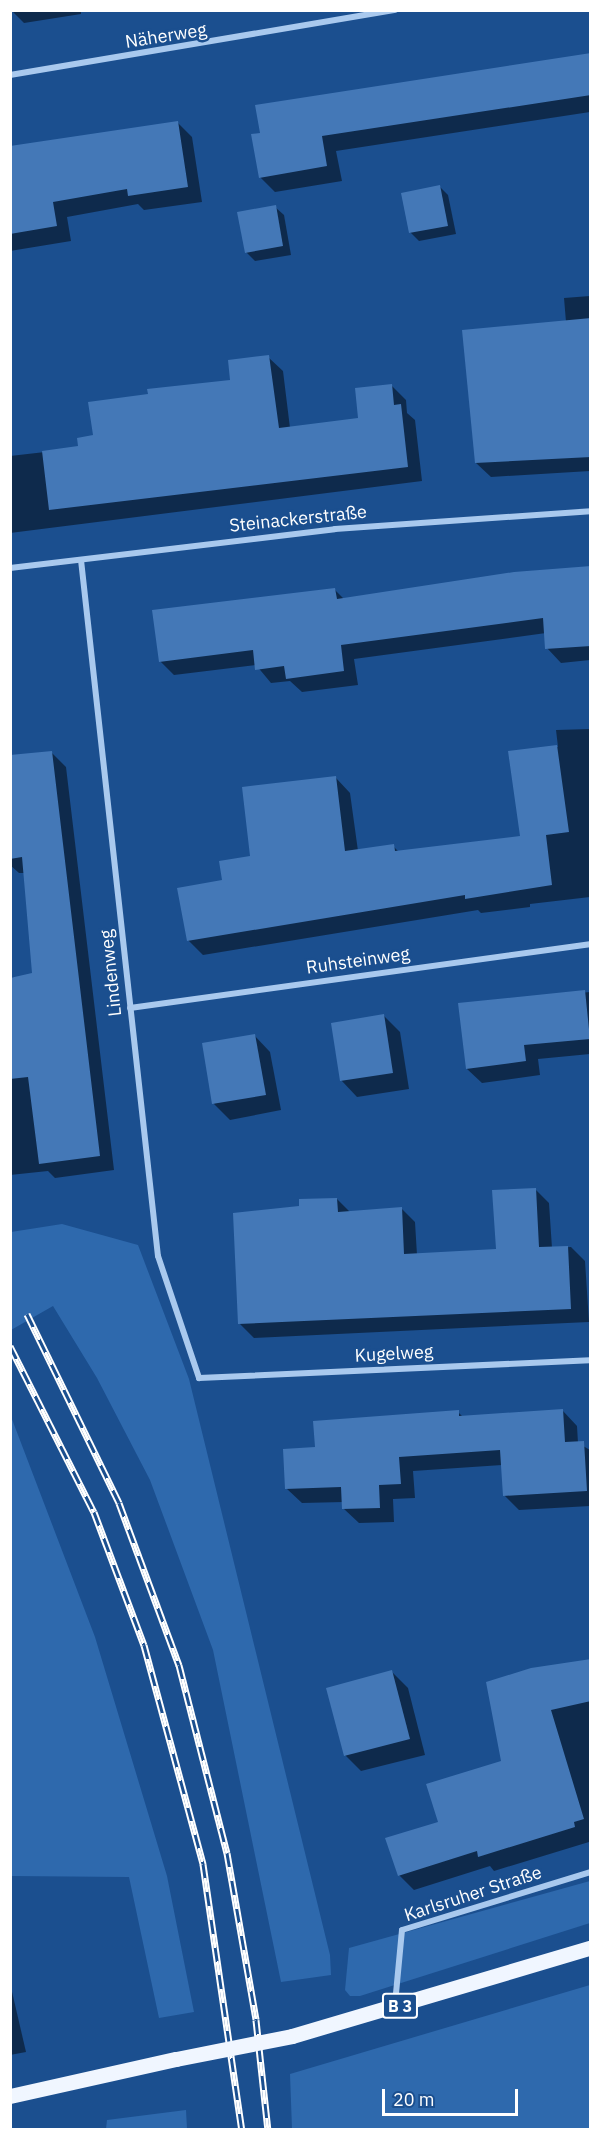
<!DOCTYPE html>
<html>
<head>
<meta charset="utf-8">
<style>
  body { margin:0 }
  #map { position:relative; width:601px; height:2140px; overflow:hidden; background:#1b4f8f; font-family:"IBM Plex Sans",sans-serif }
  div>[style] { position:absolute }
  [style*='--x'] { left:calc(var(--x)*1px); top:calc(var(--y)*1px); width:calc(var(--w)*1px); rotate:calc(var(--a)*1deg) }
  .green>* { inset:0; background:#2e69ad }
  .shadow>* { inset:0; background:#0007 }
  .building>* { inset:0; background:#4478b7 }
  .minor>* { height:6px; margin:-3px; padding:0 3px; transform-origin:3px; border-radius:3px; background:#a9c9ee }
  .primary>* { height:15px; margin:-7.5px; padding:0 7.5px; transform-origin:7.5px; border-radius:7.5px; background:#f0f6ff }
  .rail>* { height:7px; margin-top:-3.5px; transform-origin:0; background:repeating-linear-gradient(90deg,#1b4f8f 0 14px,#fff 0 28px); box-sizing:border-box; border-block:2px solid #fff }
  .primary-bridge>* { height:15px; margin:-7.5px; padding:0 7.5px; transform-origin:7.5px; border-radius:7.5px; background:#f0f6ff }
  span { translate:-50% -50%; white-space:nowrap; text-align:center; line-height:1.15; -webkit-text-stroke:5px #1b4f8f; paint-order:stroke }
  .shield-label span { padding:2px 4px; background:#1b4f8f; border:2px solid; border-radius:4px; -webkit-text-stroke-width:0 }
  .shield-label { font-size:16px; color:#fff; font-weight:700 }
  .street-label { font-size:18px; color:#fff }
  .frame { position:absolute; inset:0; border:12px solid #fff; pointer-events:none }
  .scale { position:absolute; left:382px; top:2089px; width:136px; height:27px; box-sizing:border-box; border:3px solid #fff; border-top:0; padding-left:8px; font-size:18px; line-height:21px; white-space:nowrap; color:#fff; -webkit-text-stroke:4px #1b4f8f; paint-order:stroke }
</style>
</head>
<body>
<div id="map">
  <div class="green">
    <div style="clip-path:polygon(62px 1224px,138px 1245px,189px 1379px,330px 1955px,331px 1975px,281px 1982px,213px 1650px,150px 1480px,97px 1378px,53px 1306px,11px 1330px,11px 1232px)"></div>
    <div style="clip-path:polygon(10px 1414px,95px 1637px,167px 1876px,194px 2012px,159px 2018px,129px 1877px,11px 1876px)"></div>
    <div style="clip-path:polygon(590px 1881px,590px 1923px,360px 1996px,350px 1996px,345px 1990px,349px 1948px)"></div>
    <div style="clip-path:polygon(590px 1985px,590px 2129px,292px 2129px,290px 2074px)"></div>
    <div style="clip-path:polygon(186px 2110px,187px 2129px,106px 2129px,107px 2120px)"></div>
  </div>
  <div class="shadow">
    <div style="clip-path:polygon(11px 10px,81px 10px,81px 14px,24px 23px)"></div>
    <div style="clip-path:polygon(590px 55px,590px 112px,336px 151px,342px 181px,275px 192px,260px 177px,261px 134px)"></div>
    <div style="clip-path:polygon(177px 122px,192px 137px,202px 202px,144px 210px,138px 204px,67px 217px,71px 241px,10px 251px,10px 149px)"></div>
    <div style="clip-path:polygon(439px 186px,448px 195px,456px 234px,419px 241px,410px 232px)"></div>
    <div style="clip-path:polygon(275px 207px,284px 215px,291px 255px,255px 261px,246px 252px)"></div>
    <div style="clip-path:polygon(590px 296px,590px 471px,491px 477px,476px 463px,566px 322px,564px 298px)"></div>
    <div style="clip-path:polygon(268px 357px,283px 371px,290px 428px,360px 420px,391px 385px,406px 400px,407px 413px,415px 420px,422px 481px,10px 533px,10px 456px,80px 448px,95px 436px,232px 381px)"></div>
    <div style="clip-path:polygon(590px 567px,590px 660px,561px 663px,547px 648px,546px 633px,354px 659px,358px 685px,302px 692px,290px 681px,271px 683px,256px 665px,174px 675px,160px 661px,335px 590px,344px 599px)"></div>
    <div style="clip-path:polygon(590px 729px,590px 897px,530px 904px,530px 907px,481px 913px,478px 910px,203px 955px,188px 940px,224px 881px,336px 778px,350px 793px,358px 851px,393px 846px,399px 852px,522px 837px,510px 753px,558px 747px,556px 730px)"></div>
    <div style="clip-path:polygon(51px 752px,66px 767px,114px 1170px,55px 1178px,48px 1171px,10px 1175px,10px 978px,33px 975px,25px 873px,19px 873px,10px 865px,10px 756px)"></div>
    <div style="clip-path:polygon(590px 992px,590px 1054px,538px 1059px,540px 1075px,482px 1083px,467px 1069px,460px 1005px)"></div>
    <div style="clip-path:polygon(384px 1016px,400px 1032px,409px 1089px,357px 1097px,341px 1080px)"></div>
    <div style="clip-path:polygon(254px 1035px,270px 1052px,281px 1110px,230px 1120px,214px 1104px)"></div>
    <div style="clip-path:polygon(535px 1189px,549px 1203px,552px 1248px,571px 1247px,585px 1261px,589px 1322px,254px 1338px,240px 1324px,301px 1208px,337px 1199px,350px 1212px,401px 1208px,415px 1222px,417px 1255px,498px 1251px)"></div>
    <div style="clip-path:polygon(563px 1411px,577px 1426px,578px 1443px,590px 1450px,590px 1506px,519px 1510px,504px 1495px,502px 1465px,413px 1471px,415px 1498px,393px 1499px,394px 1522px,359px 1523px,344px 1509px,344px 1502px,302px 1503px,287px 1489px,316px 1448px,458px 1412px,463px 1417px)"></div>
    <div style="clip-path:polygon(590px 1660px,589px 1842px,494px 1871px,490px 1866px,414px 1890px,399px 1875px,440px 1823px,502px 1762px)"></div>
    <div style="clip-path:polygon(392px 1672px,408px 1688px,425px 1755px,361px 1771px,345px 1755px)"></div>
    <div style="clip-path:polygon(10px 1983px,26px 2052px,10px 2055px)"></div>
  </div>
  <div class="building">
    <div style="clip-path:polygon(591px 53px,591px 95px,322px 136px,327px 166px,259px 178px,251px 134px,260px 133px,255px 105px)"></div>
    <div style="clip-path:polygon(178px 121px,188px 187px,128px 196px,127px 189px,53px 202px,57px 226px,10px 234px,10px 146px)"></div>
    <div style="clip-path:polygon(440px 185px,448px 226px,409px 233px,401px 193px)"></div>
    <div style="clip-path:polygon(276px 205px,283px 246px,245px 253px,237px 212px)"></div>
    <div style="clip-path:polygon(591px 318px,591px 457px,475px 463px,462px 330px)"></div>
    <div style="clip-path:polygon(269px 355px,279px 428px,358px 418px,355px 388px,392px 384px,394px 405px,401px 404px,408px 467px,49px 510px,42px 451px,78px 446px,77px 438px,93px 435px,88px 402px,148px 394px,147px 389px,230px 380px,228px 360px)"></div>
    <div style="clip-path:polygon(591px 566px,591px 646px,545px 649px,543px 618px,341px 645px,344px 671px,286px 679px,284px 666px,255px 670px,253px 650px,159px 662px,152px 610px,335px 588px,337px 599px,514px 572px)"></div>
    <div style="clip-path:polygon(557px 745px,569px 832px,546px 835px,552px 885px,465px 899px,465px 895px,187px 941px,177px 888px,222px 880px,219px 861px,250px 856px,242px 787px,336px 776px,345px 851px,394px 844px,395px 851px,520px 836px,508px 751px)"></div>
    <div style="clip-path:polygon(52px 751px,100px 1156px,39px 1164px,28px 1077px,10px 1079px,10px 978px,32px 973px,22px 857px,10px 859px,10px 755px)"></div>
    <div style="clip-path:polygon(585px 990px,590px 1039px,524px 1045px,526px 1061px,466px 1069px,458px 1003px)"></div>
    <div style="clip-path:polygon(384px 1014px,393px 1073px,340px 1081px,331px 1023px)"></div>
    <div style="clip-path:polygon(255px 1034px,266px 1095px,212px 1104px,202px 1043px)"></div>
    <div style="clip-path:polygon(536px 1188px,539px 1247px,568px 1246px,571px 1309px,238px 1324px,233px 1213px,299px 1206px,299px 1199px,337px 1198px,338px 1212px,402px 1207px,404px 1254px,496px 1249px,492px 1190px)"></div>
    <div style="clip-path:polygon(563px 1409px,565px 1442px,584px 1441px,587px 1491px,503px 1496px,500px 1450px,399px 1457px,401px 1484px,379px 1485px,380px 1508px,342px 1509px,341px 1487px,285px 1489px,283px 1449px,315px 1447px,313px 1421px,459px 1410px,459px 1416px)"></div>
    <div style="clip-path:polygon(591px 1659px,591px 1701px,551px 1710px,584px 1819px,574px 1822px,575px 1827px,478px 1857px,477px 1851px,398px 1876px,385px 1838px,438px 1822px,426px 1784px,501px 1761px,486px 1682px,531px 1668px)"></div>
    <div style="clip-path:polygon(392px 1670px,410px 1739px,344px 1756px,326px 1688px)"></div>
  </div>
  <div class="minor">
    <div style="--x:10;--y:75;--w:391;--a:-9.6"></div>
    <div style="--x:81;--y:560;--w:700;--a:83.69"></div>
    <div style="--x:158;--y:1256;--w:129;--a:71.4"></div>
    <div style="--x:199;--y:1378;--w:391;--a:-2.6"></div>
    <div style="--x:10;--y:568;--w:327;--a:-6.8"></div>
    <div style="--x:335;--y:529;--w:256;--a:-4"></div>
    <div style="--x:130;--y:1008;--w:464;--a:-7.9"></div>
    <div style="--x:395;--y:2004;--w:74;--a:-84.6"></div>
    <div style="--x:402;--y:1930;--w:197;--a:-17.1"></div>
  </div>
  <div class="primary">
    <div style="--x:292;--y:2036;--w:311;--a:-16.5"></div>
    <div style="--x:10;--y:2096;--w:170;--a:-12.6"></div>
  </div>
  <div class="rail">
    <div style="--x:27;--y:1314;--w:210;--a:64"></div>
    <div style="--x:119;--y:1503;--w:173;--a:69.7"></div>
    <div style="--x:179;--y:1665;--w:194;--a:75.7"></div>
    <div style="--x:227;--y:1853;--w:169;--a:80.1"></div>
    <div style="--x:256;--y:2020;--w:111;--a:83.8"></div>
    <div style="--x:10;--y:1346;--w:186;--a:63.2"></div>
    <div style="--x:94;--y:1512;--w:142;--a:69.4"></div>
    <div style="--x:144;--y:1645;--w:227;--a:74.9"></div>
    <div style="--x:203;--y:1864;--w:269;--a:81.7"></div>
  </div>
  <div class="primary-bridge">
    <div style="--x:176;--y:2059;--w:118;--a:-11.2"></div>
  </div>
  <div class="shield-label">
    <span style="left:400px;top:2006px">B 3</span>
  </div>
  <div class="street-label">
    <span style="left:166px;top:36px;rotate:-9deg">Näherweg</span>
    <span style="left:298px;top:519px;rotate:-6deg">Steinackerstraße</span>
    <span style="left:358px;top:961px;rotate:-8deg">Ruhsteinweg</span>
    <span style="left:111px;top:973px;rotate:-96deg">Lindenweg</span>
    <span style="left:394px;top:1354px;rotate:-3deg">Kugelweg</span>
    <span style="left:473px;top:1894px;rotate:-18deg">Karlsruher Straße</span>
  </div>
  <div class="frame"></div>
  <div class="scale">20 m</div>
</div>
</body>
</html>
